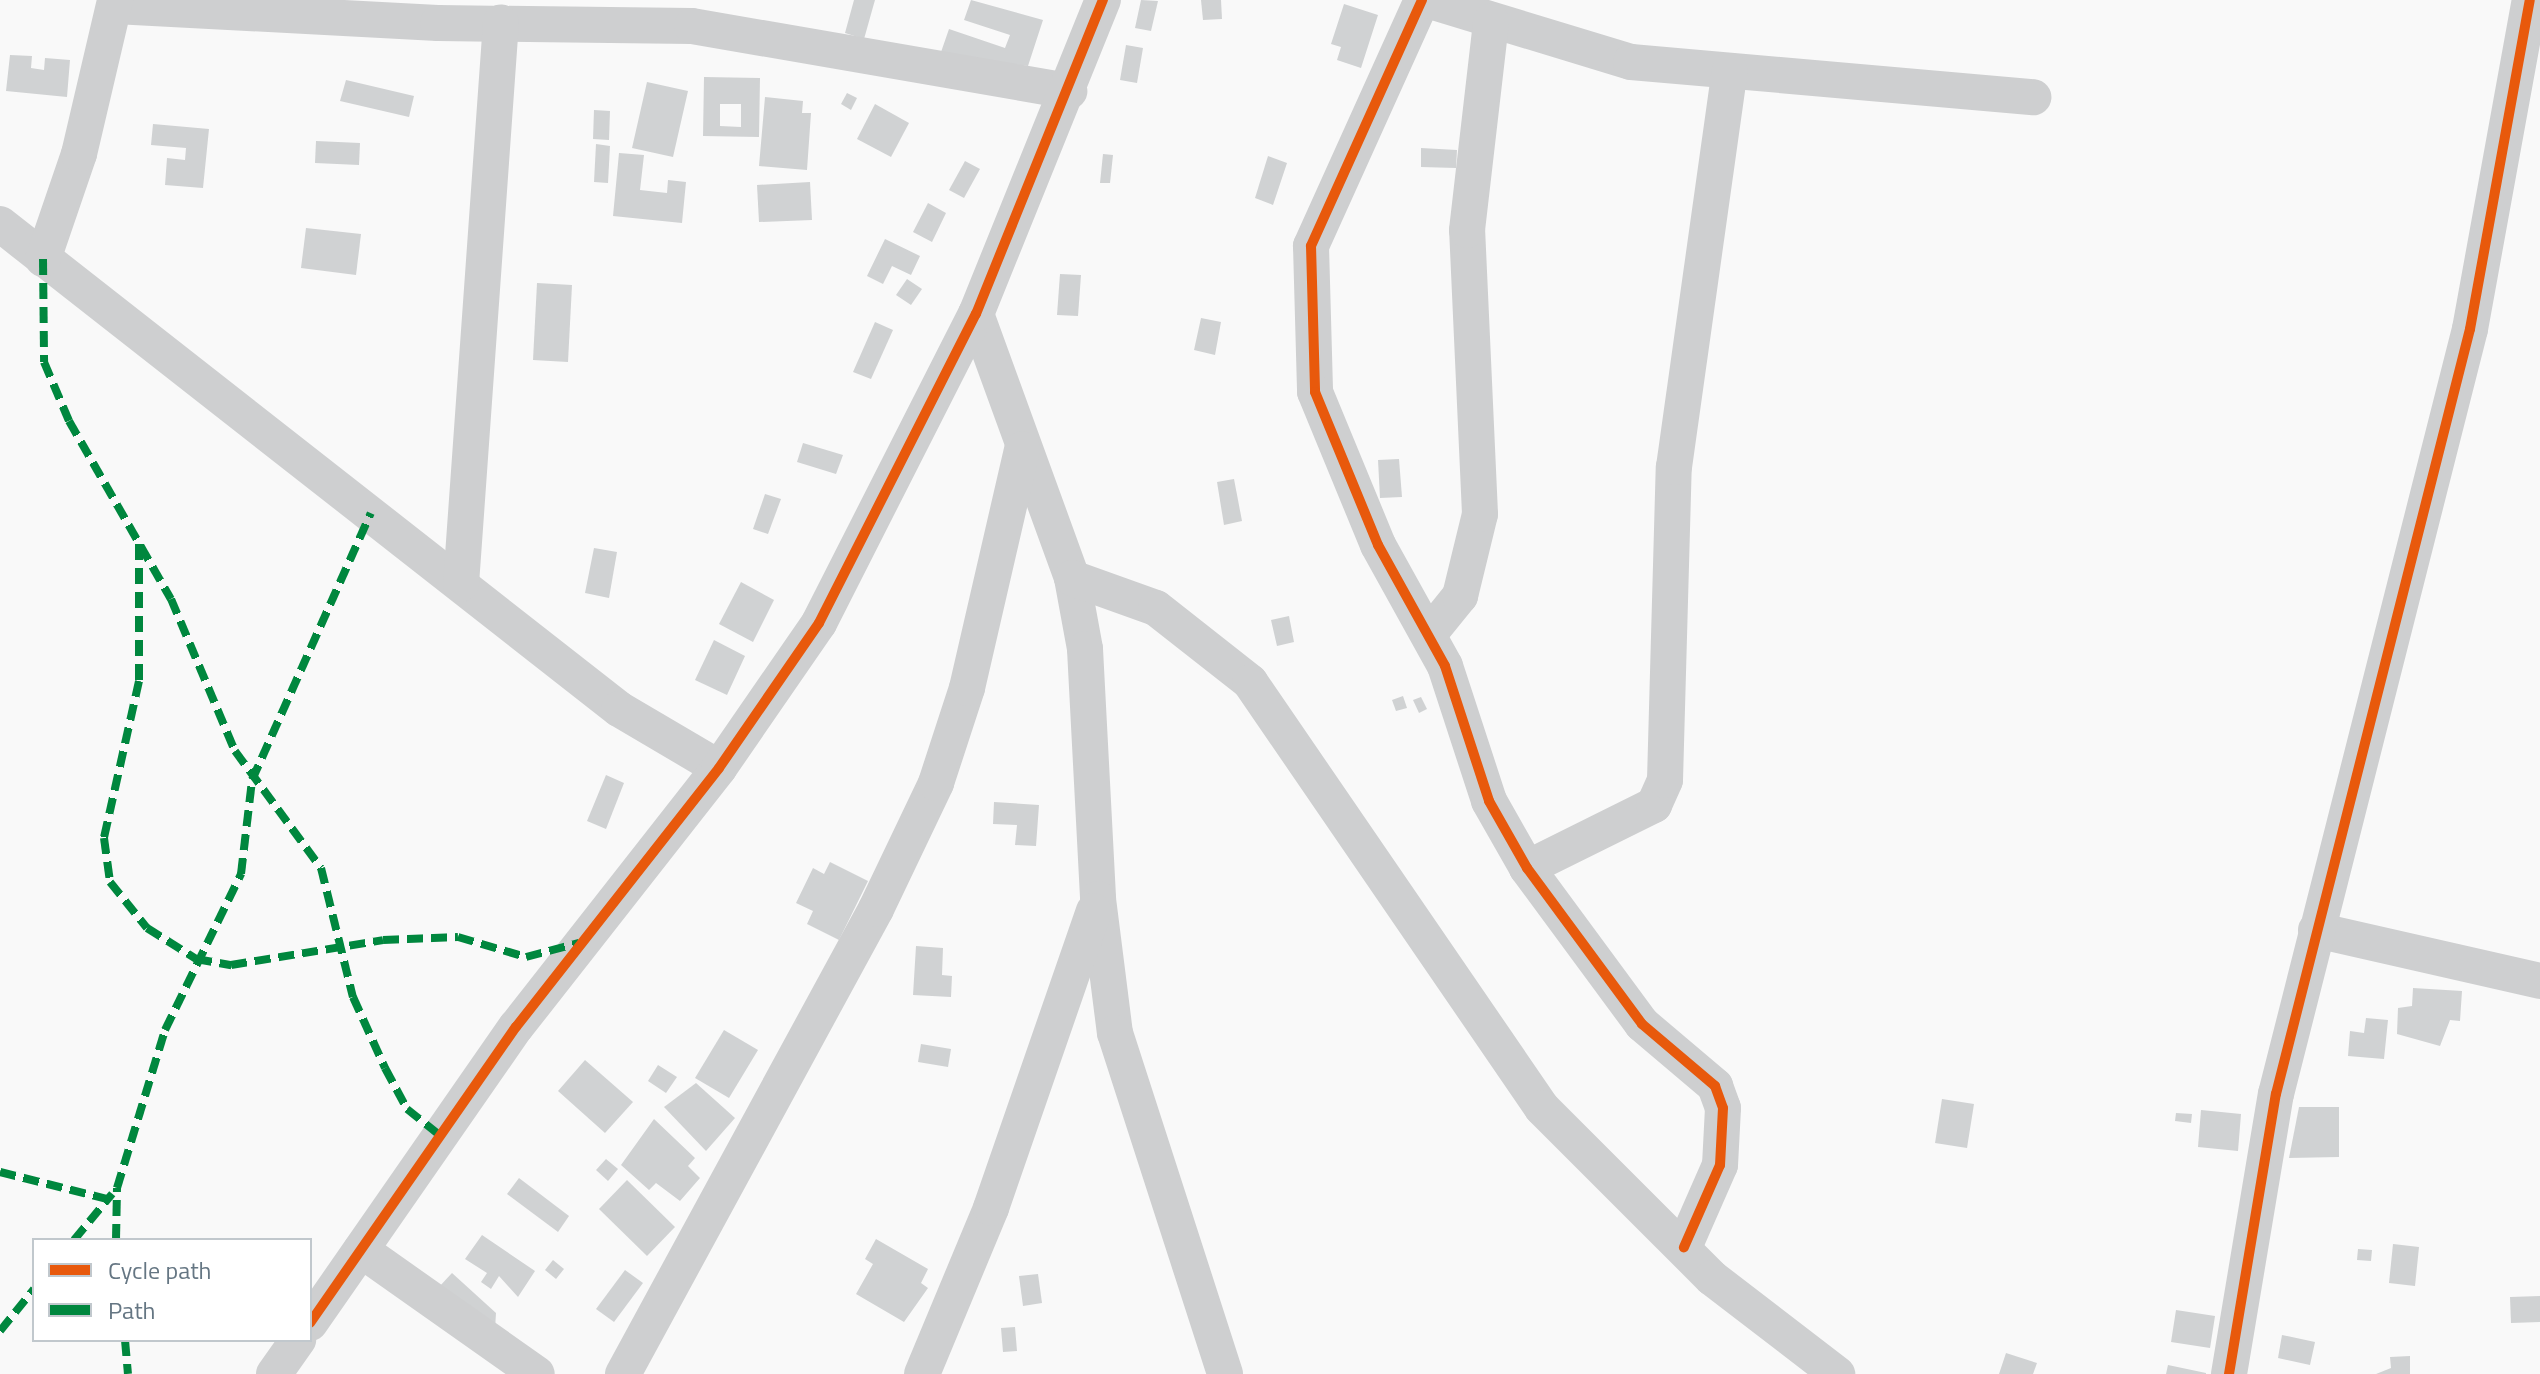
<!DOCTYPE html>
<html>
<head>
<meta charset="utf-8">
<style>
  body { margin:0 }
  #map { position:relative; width:2540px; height:1374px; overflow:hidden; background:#f9f9f9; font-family:"Titillium Web",sans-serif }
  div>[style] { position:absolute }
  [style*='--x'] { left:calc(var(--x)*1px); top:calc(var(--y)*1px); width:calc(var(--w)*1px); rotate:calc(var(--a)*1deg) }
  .building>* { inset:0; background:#d0d2d3 }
  .minor>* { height:36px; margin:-18px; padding:0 18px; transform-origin:18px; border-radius:18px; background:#cecfd0 }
  .quiet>* { height:8px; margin-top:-4px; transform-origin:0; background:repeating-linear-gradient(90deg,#00873e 0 16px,transparent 0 24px) }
  .cycleway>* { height:10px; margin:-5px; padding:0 5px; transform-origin:5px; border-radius:5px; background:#e8590c }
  span { translate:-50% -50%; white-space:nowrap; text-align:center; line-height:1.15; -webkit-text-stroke:8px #fff; paint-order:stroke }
  .legend { position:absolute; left:32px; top:1238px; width:280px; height:104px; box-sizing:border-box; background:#fff; border:2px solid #c1c8cd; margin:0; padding:10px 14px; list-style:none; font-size:24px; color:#657683 }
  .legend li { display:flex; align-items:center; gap:16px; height:40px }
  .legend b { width:40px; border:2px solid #c1c8cd }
</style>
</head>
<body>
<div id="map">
  <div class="building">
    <div style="clip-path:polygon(854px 0,875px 0,864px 39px,845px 33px)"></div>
    <div style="clip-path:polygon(971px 0,1043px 20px,1028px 66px,940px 55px,949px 29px,1005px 48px,1010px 35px,964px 20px)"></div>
    <div style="clip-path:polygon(1141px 0,1158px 1px,1151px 31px,1135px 28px)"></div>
    <div style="clip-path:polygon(1201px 0,1221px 0,1222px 19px,1203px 20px)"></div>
    <div style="clip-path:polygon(1344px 4px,1378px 15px,1361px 68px,1337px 60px,1341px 47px,1331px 44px)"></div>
    <div style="clip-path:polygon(1126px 45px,1143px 48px,1137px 83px,1120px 80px)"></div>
    <div style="clip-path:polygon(10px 55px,32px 56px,31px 68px,44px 70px,45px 58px,70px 60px,67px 97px,6px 91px)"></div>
    <div style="clip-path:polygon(evenodd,704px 77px,760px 78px,759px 137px,703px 136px,704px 77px,720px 104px,741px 104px,741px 127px,720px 126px,720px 104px)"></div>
    <div style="clip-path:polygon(346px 80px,414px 96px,409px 117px,340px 101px)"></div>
    <div style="clip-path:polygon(647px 82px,688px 91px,673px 157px,632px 148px)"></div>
    <div style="clip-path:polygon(847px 93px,857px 98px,851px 110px,841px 104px)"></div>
    <div style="clip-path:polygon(765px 97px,803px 101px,802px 113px,811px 113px,807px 170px,759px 166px)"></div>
    <div style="clip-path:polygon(875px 104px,909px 123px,891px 157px,857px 139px)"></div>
    <div style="clip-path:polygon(594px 110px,610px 111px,609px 140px,593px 139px)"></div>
    <div style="clip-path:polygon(153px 124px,209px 129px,203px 188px,165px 185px,167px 158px,185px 160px,186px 148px,151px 145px)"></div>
    <div style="clip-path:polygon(316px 141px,360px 143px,359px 165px,315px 163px)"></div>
    <div style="clip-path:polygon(596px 144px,610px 146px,608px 183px,594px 182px)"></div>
    <div style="clip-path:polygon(1421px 148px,1457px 150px,1456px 168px,1421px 167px)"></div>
    <div style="clip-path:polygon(619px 153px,644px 155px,640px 190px,667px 193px,668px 180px,686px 182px,682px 223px,613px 216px)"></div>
    <div style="clip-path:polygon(1103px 154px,1113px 155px,1110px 183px,1100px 183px)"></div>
    <div style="clip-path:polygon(1268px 156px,1287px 163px,1273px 205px,1255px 198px)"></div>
    <div style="clip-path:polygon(965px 161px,980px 169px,964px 198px,949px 190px)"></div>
    <div style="clip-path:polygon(810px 182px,812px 220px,759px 222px,757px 185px)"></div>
    <div style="clip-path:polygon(928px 203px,946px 213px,932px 242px,913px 232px)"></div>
    <div style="clip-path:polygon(306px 228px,361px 234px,356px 275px,301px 268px)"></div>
    <div style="clip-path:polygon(885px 239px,920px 256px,911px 275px,892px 266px,883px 284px,867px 276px)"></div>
    <div style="clip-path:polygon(1060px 274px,1081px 275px,1078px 316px,1057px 315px)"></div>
    <div style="clip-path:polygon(907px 279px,922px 289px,911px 305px,896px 295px)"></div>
    <div style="clip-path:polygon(537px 283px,572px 285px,568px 362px,533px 360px)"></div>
    <div style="clip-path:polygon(1201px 318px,1221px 322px,1215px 355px,1194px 350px)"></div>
    <div style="clip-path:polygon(875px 322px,893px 330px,871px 379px,853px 372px)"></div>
    <div style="clip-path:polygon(803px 443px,843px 455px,836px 474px,797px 462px)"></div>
    <div style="clip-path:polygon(1399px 459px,1402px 497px,1380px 498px,1378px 460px)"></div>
    <div style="clip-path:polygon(1234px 479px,1242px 521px,1224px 525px,1217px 482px)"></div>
    <div style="clip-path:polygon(765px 494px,781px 499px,768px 534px,753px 529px)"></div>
    <div style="clip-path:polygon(594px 548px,617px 552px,609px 598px,585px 593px)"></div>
    <div style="clip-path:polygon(741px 582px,774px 600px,753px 642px,719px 624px)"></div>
    <div style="clip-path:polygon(1289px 616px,1294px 642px,1277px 646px,1271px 620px)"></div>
    <div style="clip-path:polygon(714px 640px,745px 656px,727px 695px,695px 680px)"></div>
    <div style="clip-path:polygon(1403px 696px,1407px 708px,1396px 711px,1392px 700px)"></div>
    <div style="clip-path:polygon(1421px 697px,1427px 709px,1419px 713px,1413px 700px)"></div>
    <div style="clip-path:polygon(606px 775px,624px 783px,606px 829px,587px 821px)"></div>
    <div style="clip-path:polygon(994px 802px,1039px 805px,1036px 846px,1015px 845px,1017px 825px,993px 824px)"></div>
    <div style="clip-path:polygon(830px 862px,868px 881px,839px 940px,807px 924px,813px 911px,796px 903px,813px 868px,824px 874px)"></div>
    <div style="clip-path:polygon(916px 946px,943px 948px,942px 975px,952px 976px,951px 997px,913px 995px)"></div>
    <div style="clip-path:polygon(2413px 988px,2462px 991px,2460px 1021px,2450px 1020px,2440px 1046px,2397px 1034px,2398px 1008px,2412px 1006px)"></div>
    <div style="clip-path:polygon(2366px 1018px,2388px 1020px,2384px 1059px,2348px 1056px,2350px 1031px,2364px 1033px)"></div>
    <div style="clip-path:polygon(724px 1030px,758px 1050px,729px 1098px,695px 1078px)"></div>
    <div style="clip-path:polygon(921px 1044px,951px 1049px,948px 1067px,918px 1062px)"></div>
    <div style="clip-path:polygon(585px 1060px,633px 1102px,605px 1133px,558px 1091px)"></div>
    <div style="clip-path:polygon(658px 1065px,677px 1077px,666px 1093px,648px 1081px)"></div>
    <div style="clip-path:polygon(696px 1083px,735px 1118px,706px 1151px,664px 1107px)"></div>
    <div style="clip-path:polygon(1942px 1099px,1974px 1104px,1967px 1148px,1935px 1143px)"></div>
    <div style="clip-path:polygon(2299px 1107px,2339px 1107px,2339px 1157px,2289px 1158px)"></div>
    <div style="clip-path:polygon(2201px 1110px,2241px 1114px,2238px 1151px,2198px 1147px)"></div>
    <div style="clip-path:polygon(2176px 1113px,2192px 1114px,2191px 1123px,2175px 1121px)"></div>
    <div style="clip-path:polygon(654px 1119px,695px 1158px,688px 1166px,700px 1178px,680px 1201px,656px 1183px,649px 1190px,621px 1165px)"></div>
    <div style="clip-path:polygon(606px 1159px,618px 1169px,608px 1181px,596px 1170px)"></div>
    <div style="clip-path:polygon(519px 1178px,569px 1216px,558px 1232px,507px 1194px)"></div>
    <div style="clip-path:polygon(627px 1180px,675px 1227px,647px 1256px,599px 1209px)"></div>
    <div style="clip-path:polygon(482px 1235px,535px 1271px,518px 1297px,499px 1276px,491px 1289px,481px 1282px,487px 1273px,465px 1259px)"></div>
    <div style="clip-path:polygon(876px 1239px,928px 1269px,921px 1283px,928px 1288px,904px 1322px,856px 1294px,873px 1264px,865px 1259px)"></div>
    <div style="clip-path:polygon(2393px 1244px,2419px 1247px,2415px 1286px,2389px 1283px)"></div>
    <div style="clip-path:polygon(2358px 1249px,2372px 1250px,2371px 1261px,2357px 1260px)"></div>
    <div style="clip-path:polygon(553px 1260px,564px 1269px,556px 1279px,545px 1270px)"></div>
    <div style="clip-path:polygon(625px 1270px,643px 1283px,614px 1322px,596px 1309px)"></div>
    <div style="clip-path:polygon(452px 1273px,496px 1313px,495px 1330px,438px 1288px)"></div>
    <div style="clip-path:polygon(1038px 1274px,1042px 1303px,1023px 1306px,1019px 1276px)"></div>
    <div style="clip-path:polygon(2540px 1296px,2540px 1322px,2511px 1323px,2510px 1297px)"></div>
    <div style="clip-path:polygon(2176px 1310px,2215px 1316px,2210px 1348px,2171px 1342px)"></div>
    <div style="clip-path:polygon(1015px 1327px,1017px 1351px,1003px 1352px,1001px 1328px)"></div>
    <div style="clip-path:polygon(2282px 1335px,2315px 1342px,2310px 1365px,2278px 1358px)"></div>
    <div style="clip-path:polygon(2006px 1353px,2037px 1363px,2033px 1374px,1999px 1374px)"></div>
    <div style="clip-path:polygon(2410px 1356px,2410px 1374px,2376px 1374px,2391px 1368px,2390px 1357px)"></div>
    <div style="clip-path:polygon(2168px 1365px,2206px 1373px,2206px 1374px,2166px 1374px)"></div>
  </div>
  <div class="minor">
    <div style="--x:1422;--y:0;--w:270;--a:114.3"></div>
    <div style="--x:1311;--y:246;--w:146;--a:88.4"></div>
    <div style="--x:1315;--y:392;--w:165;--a:67.6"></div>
    <div style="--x:1378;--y:545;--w:138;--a:61"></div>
    <div style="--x:1445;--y:666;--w:142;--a:71.9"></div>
    <div style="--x:1489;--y:801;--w:77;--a:60.4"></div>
    <div style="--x:1527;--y:868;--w:194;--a:53.6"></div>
    <div style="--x:1642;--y:1024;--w:96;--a:40.3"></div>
    <div style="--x:1715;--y:1086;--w:23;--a:70"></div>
    <div style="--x:1723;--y:1108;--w:57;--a:93"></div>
    <div style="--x:1720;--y:1165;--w:90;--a:113.7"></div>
    <div style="--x:1427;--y:0;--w:213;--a:16.9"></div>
    <div style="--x:1631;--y:62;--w:404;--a:5"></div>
    <div style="--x:115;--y:6;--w:323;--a:3"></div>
    <div style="--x:438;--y:23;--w:254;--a:0.7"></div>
    <div style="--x:692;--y:26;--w:383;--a:9.8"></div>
    <div style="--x:0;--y:224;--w:786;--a:38.08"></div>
    <div style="--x:619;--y:709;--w:116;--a:30.5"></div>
    <div style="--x:43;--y:259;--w:111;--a:-71.1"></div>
    <div style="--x:79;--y:154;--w:158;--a:-76.8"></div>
    <div style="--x:976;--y:314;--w:281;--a:70"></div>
    <div style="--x:1072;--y:578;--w:72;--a:79.6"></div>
    <div style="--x:1085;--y:649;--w:250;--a:87"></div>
    <div style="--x:1098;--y:899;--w:135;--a:82.8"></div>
    <div style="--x:1115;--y:1033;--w:358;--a:72.1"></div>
    <div style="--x:1072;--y:578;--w:89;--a:19.7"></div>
    <div style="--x:1156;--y:608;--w:120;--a:38.2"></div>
    <div style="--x:1250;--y:682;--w:516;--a:55.57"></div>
    <div style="--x:1542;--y:1108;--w:240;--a:45"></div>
    <div style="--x:1712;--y:1278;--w:158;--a:37.5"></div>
    <div style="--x:461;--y:584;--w:563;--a:-85.93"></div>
    <div style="--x:1430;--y:633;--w:48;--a:-51"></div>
    <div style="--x:1460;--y:596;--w:84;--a:-76.3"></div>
    <div style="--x:1480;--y:514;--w:284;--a:-92.6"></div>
    <div style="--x:1467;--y:230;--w:210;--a:-83.4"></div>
    <div style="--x:1527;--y:868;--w:142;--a:-26.4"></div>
    <div style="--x:1654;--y:805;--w:27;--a:-66"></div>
    <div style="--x:1665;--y:780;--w:313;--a:-88.4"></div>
    <div style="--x:1674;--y:467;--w:400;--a:-82"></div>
    <div style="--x:2316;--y:930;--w:230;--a:12.8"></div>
    <div style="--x:361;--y:1250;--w:215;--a:35.2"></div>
    <div style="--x:310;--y:1323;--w:361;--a:-55.2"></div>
    <div style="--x:516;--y:1027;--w:329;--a:-51.9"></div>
    <div style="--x:719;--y:768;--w:176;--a:-55.4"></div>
    <div style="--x:819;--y:623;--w:347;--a:-63.1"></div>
    <div style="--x:976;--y:314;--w:339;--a:-68"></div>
    <div style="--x:274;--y:1374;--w:42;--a:-54.8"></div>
    <div style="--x:623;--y:1374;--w:529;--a:-61.45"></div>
    <div style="--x:876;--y:909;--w:140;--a:-64.5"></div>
    <div style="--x:936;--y:783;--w:100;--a:-71.9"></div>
    <div style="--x:967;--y:688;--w:245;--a:-77"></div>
    <div style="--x:922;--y:1374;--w:180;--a:-67.4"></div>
    <div style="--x:991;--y:1208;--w:314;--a:-70.9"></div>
    <div style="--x:2229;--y:1374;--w:284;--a:-80.5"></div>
    <div style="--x:2276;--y:1094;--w:789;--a:-75.77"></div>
    <div style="--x:2470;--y:329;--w:334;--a:-79.7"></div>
  </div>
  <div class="quiet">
    <div style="--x:43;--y:259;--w:103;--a:89.4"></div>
    <div style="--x:44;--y:362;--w:64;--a:67"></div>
    <div style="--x:69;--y:421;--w:205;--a:60.2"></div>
    <div style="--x:171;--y:599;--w:165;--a:67.2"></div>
    <div style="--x:235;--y:751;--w:145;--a:53.7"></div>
    <div style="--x:321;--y:868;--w:133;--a:76.1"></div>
    <div style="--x:353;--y:997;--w:78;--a:65.7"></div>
    <div style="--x:385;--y:1068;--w:47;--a:61.8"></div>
    <div style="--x:407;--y:1109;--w:45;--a:38.7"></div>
    <div style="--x:139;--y:544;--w:137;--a:90"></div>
    <div style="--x:139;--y:681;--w:161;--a:102.6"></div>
    <div style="--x:104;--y:838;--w:44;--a:82.2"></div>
    <div style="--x:110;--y:882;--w:59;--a:51.2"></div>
    <div style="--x:147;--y:928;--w:58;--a:32.3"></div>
    <div style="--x:196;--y:959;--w:36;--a:10"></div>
    <div style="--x:231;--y:965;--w:154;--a:-9.3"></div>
    <div style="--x:383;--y:940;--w:75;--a:-2.3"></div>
    <div style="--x:458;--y:937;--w:71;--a:16.4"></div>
    <div style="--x:526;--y:957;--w:55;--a:-14.8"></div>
    <div style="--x:0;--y:1172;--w:110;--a:14.2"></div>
    <div style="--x:74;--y:1240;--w:60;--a:-50.4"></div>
    <div style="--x:116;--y:1240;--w:52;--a:-88.9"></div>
    <div style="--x:117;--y:1188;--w:165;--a:-73.1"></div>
    <div style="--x:165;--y:1030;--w:174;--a:-64"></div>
    <div style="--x:241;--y:874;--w:95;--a:-83.3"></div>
    <div style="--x:252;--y:780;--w:292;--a:-66"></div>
    <div style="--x:0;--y:1331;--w:54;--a:-51"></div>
    <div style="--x:125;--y:1340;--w:34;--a:85"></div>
  </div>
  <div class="cycleway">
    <div style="--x:1422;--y:0;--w:270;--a:114.3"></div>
    <div style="--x:1311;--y:246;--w:146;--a:88.4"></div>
    <div style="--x:1315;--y:392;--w:165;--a:67.6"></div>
    <div style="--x:1378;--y:545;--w:138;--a:61"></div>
    <div style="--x:1445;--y:666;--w:142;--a:71.9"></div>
    <div style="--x:1489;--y:801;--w:77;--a:60.4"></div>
    <div style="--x:1527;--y:868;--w:194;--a:53.6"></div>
    <div style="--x:1642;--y:1024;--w:96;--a:40.3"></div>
    <div style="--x:1715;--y:1086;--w:23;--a:70"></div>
    <div style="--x:1723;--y:1108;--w:57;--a:93"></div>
    <div style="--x:1720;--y:1165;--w:90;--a:113.7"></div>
    <div style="--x:310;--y:1323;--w:361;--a:-55.2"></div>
    <div style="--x:516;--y:1027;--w:329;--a:-51.9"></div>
    <div style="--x:719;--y:768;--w:176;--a:-55.4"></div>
    <div style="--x:819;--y:623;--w:347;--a:-63.1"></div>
    <div style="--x:976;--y:314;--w:339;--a:-68"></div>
    <div style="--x:2229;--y:1374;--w:284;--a:-80.5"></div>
    <div style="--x:2276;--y:1094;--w:789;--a:-75.77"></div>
    <div style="--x:2470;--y:329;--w:334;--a:-79.7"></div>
  </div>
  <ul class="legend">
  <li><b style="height:10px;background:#e8590c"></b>Cycle path</li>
  <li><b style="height:10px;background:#00873e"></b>Path</li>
  </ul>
</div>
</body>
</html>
